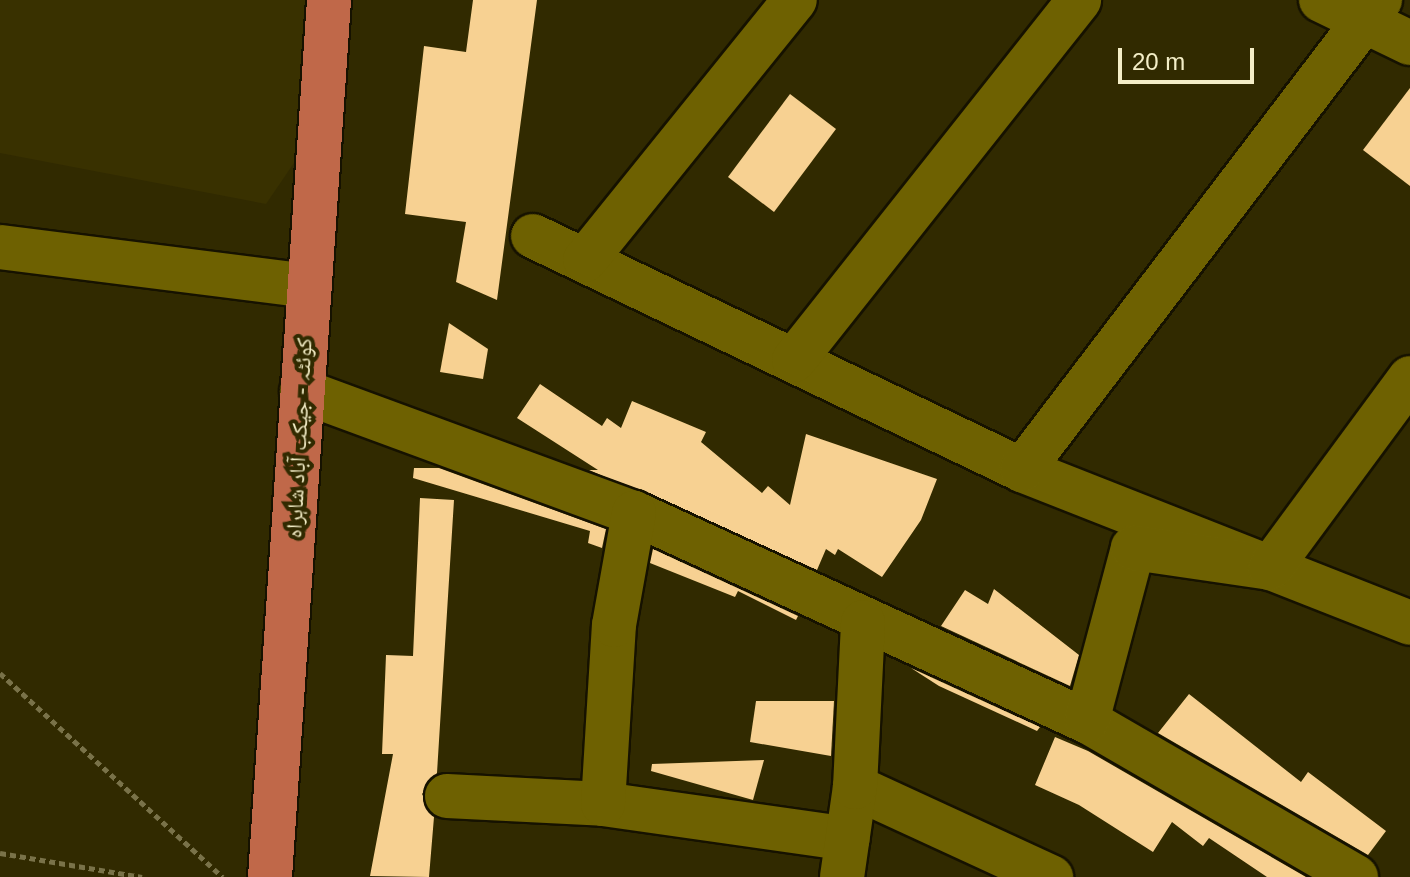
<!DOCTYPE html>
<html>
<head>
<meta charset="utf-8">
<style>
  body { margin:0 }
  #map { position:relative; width:1410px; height:877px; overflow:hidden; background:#312a00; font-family:Helvetica,"Noto Naskh Arabic",sans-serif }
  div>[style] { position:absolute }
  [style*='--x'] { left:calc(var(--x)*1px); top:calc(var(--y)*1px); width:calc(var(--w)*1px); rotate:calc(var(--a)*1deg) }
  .built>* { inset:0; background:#393100 }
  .building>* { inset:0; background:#f7d192 }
  .path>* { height:5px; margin-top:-2.5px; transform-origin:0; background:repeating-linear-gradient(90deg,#797249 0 6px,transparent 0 10px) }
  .roads { filter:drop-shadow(2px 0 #161200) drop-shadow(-2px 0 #161200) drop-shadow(0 2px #161200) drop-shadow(0 -2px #161200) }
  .minor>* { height:44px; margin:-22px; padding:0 22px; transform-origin:22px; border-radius:22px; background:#6e6101 }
  .highway>* { height:44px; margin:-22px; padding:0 22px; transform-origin:22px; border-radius:22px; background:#c06849 }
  span { translate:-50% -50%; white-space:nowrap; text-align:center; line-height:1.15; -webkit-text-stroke:8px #312a00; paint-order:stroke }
  .street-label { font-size:22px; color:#f4eec7 }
  .scale { position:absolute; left:1118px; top:48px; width:136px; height:36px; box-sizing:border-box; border:4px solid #f4eec7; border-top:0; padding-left:10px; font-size:24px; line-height:28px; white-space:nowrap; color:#f4eec7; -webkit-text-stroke:6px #312a00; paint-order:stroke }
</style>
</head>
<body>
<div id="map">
  <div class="built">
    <div style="clip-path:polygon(0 0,308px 0,300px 154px,266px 204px,0 153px)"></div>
  </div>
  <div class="building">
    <div style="clip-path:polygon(473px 0,537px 0,497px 300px,456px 282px,466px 222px,405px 214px,424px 46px,466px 52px)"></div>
    <div style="clip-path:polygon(1410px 88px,1410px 186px,1363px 150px)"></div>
    <div style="clip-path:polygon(790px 94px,836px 129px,774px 212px,728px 177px)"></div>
    <div style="clip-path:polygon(449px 323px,488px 349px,483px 379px,440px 372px)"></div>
    <div style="clip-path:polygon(540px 384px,602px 426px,607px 418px,621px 428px,632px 401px,706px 432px,701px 442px,762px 493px,768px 486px,790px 505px,806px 434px,937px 479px,921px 520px,882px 577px,838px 549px,835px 555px,826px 549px,817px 570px,589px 470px,598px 470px,517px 418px)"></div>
    <div style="clip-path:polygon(414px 468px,439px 468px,606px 529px,602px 548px,588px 543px,590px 531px,413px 478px)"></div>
    <div style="clip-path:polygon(420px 498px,454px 500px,437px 773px,422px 794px,434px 817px,429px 877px,370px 876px,393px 754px,382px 754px,386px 655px,413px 656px)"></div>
    <div style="clip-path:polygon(653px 549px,798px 616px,796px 620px,738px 591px,735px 597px,650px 563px)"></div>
    <div style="clip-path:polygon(994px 589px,1079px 655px,1070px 686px,941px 626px,965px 590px,988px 604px)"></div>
    <div style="clip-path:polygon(911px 668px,1040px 727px,1037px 731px,939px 686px)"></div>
    <div style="clip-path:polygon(1189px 694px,1301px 782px,1308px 772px,1386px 831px,1368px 855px,1158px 733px)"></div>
    <div style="clip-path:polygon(756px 701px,834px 701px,831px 756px,750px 742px)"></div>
    <div style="clip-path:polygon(1055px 737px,1088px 751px,1306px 877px,1267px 877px,1209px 838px,1203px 846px,1172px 822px,1153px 852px,1079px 805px,1035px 785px)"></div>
    <div style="clip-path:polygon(764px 760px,753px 800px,651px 771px,652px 764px)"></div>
  </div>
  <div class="path">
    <div style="--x:0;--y:673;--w:302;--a:42.5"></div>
    <div style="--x:0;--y:853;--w:144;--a:9.6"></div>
  </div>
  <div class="roads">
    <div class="minor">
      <div style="--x:1321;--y:0;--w:99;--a:25.8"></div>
      <div style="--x:533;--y:236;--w:542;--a:25.57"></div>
      <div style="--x:1022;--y:470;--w:417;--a:21.5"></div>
      <div style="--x:0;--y:247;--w:311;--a:7.2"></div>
      <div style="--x:585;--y:260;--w:334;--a:-51.1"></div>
      <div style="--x:794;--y:360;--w:459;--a:-51.6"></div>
      <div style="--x:302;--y:391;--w:354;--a:20.2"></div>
      <div style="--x:634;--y:513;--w:498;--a:24.7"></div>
      <div style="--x:1087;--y:721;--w:311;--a:30.1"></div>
      <div style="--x:1022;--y:470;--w:591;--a:-52.7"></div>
      <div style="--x:1087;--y:721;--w:179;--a:-75.1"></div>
      <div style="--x:1133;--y:548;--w:138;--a:8.3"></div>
      <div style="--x:1270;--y:568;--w:236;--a:-53.6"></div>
      <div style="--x:855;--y:787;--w:216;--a:24.7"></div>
      <div style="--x:447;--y:796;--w:156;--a:2.9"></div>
      <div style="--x:603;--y:804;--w:247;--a:8.1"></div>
      <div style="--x:603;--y:804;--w:179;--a:-86.5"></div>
      <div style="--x:614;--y:625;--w:114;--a:-79.9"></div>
      <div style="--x:842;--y:877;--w:91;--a:-81.8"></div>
      <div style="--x:855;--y:787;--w:165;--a:-87.2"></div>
    </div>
    <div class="highway">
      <div style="--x:270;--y:877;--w:879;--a:-86.15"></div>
    </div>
  </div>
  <div class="street-label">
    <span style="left:299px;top:438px;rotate:-87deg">کوئٹہ - جیکب آباد شاہراہ</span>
  </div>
  <div class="scale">20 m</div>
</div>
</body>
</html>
